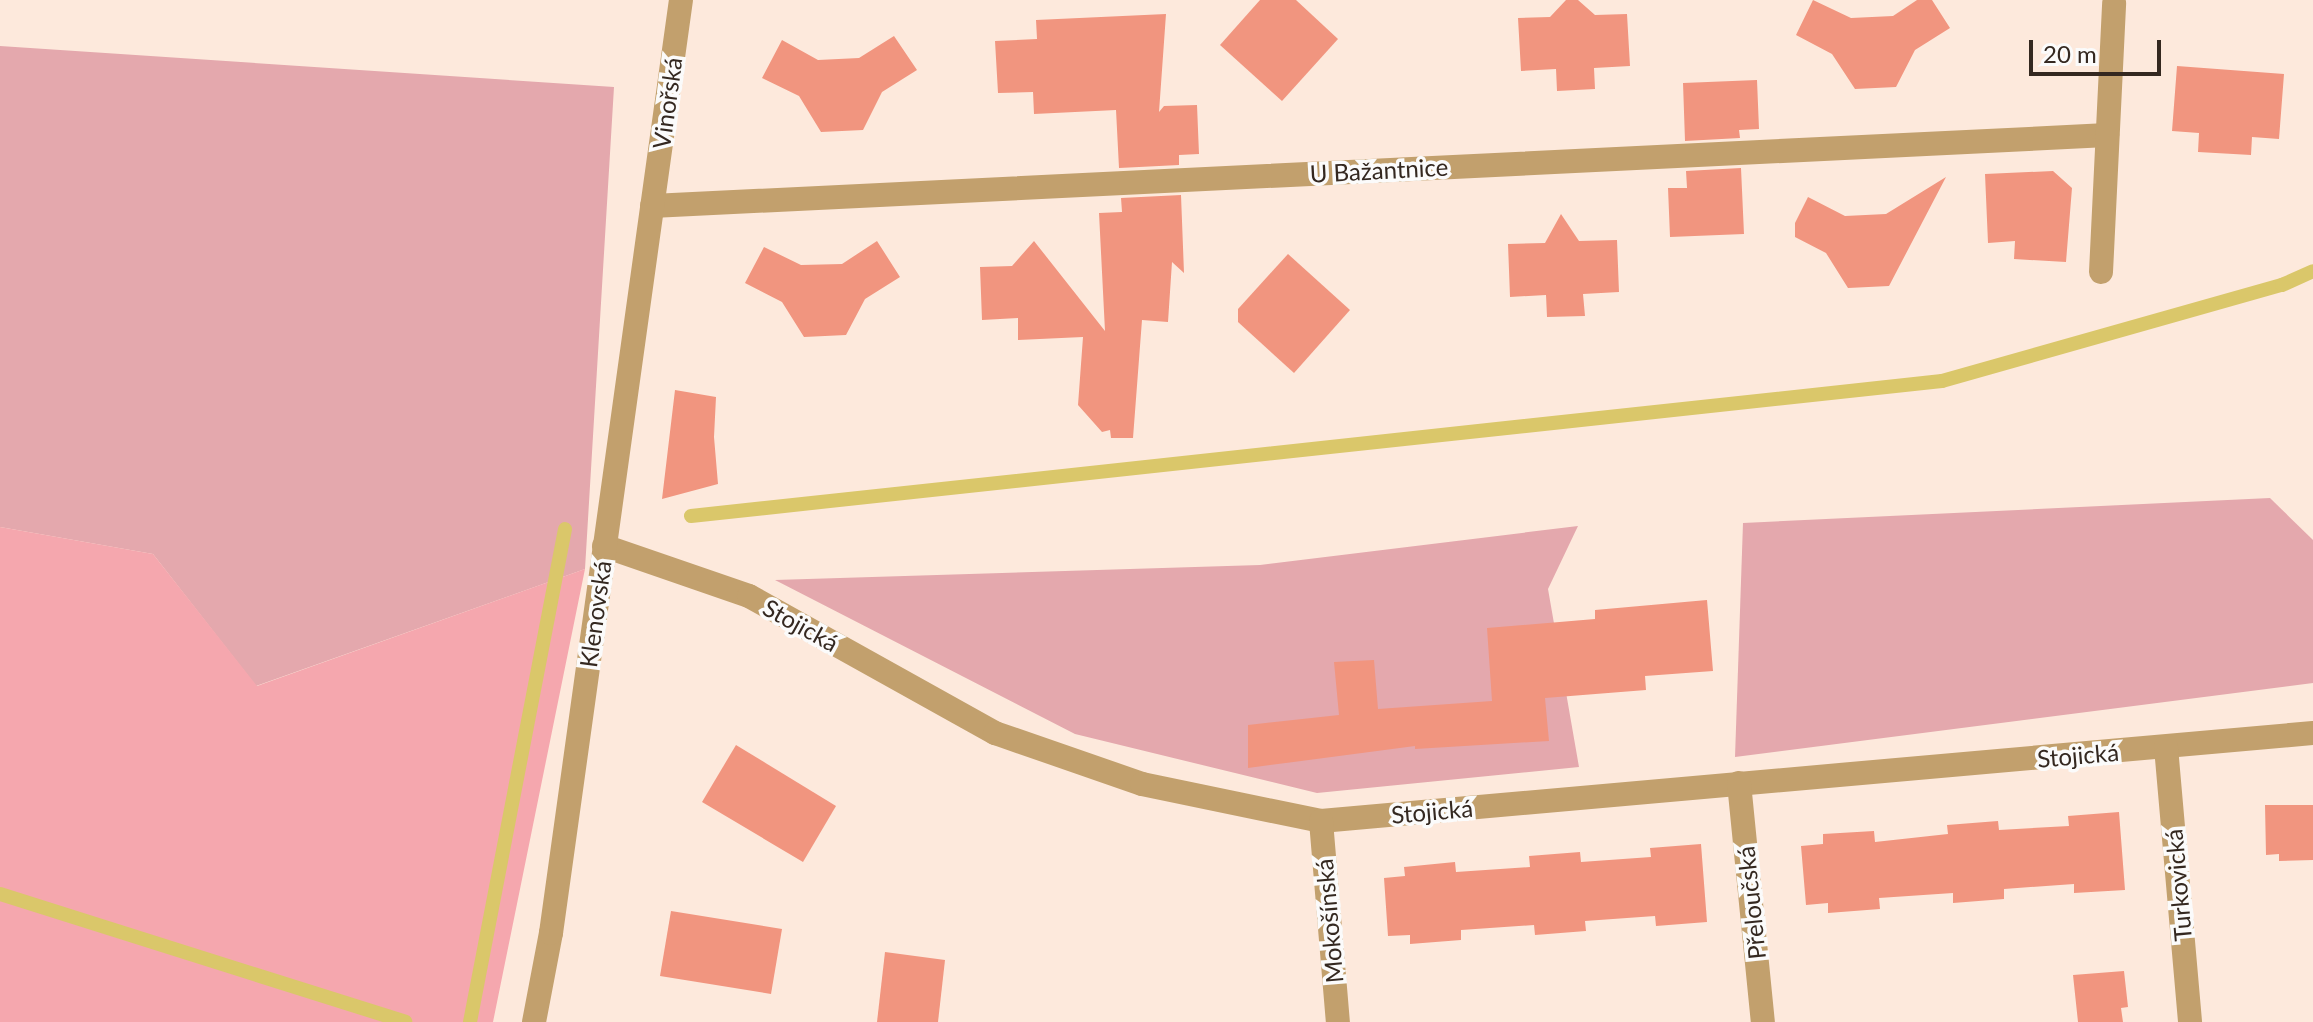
<!DOCTYPE html>
<html>
<head>
<meta charset="utf-8">
<style>
  body { margin:0 }
  #map { position:relative; width:2313px; height:1022px; overflow:hidden; background:#fde9dc; font-family:Lato,sans-serif }
  div>[style] { position:absolute }
  [style*='--x'] { left:calc(var(--x)*1px); top:calc(var(--y)*1px); width:calc(var(--w)*1px); rotate:calc(var(--a)*1deg) }
  .green>* { inset:0; background:#e4a8ad }
  .forest>* { inset:0; background:#f5a7ae }
  .stream>* { height:14px; margin:-7px; padding:0 7px; transform-origin:7px; border-radius:7px; background:#dac76a }
  .building>* { inset:0; background:#f1957f }
  .minor>* { height:24px; margin:-12px; padding:0 12px; transform-origin:12px; border-radius:12px; background:#c2a06d }
  span { translate:-50% -50%; white-space:nowrap; text-align:center; line-height:1.15; -webkit-text-stroke:7px #fbfbfb; paint-order:stroke }
  .street-label { font-size:24px; color:#342820 }
  .scale { position:absolute; left:2029px; top:40px; width:132px; height:36px; box-sizing:border-box; border:4px solid #342820; border-top:0; padding-left:10px; font-size:24px; line-height:28px; white-space:nowrap; color:#342820; -webkit-text-stroke:6px #fbfbfb; paint-order:stroke }
</style>
</head>
<body>
<div id="map">
  <div class="green">
    <div style="clip-path:polygon(0 46px,614px 87px,585px 569px,256px 686px,153px 554px,0 527px)"></div>
    <div style="clip-path:polygon(2270px 498px,2313px 540px,2313px 683px,1735px 757px,1743px 523px)"></div>
    <div style="clip-path:polygon(1578px 526px,1548px 589px,1579px 767px,1317px 793px,1075px 734px,775px 580px,1260px 565px)"></div>
  </div>
  <div class="forest">
    <div style="clip-path:polygon(0 527px,153px 554px,257px 686px,585px 569px,493px 1022px,0 1022px)"></div>
  </div>
  <div class="stream">
    <div style="--x:691;--y:516;--w:1258;--a:-6.16"></div>
    <div style="--x:1942;--y:381;--w:353;--a:-15.8"></div>
    <div style="--x:2282;--y:285;--w:34;--a:-24"></div>
    <div style="--x:0;--y:894;--w:425;--a:17.5"></div>
    <div style="--x:470;--y:1022;--w:502;--a:-79.09"></div>
  </div>
  <div class="building">
    <div style="clip-path:polygon(1260px 0,1296px 0,1338px 39px,1282px 101px,1220px 45px)"></div>
    <div style="clip-path:polygon(1566px 0,1578px 0,1595px 15px,1627px 14px,1630px 66px,1594px 68px,1595px 89px,1557px 91px,1556px 69px,1521px 71px,1518px 18px,1550px 17px)"></div>
    <div style="clip-path:polygon(1813px 0,1851px 18px,1893px 16px,1917px 0,1932px 0,1950px 28px,1915px 50px,1896px 87px,1855px 89px,1832px 54px,1796px 35px)"></div>
    <div style="clip-path:polygon(1166px 14px,1159px 112px,1164px 106px,1197px 105px,1199px 154px,1179px 155px,1179px 165px,1119px 168px,1116px 110px,1034px 114px,1033px 92px,998px 93px,995px 41px,1037px 39px,1036px 20px)"></div>
    <div style="clip-path:polygon(894px 36px,917px 70px,882px 92px,863px 130px,821px 132px,799px 96px,762px 78px,782px 40px,818px 60px,859px 58px)"></div>
    <div style="clip-path:polygon(2177px 66px,2284px 74px,2279px 139px,2252px 137px,2251px 155px,2198px 152px,2199px 133px,2172px 131px)"></div>
    <div style="clip-path:polygon(1757px 80px,1759px 129px,1739px 130px,1740px 138px,1685px 141px,1683px 83px)"></div>
    <div style="clip-path:polygon(1741px 168px,1744px 234px,1670px 237px,1668px 188px,1687px 188px,1686px 171px)"></div>
    <div style="clip-path:polygon(2053px 171px,2072px 188px,2066px 262px,2014px 259px,2015px 241px,1988px 243px,1985px 174px)"></div>
    <div style="clip-path:polygon(1946px 177px,1889px 286px,1848px 288px,1826px 253px,1795px 237px,1795px 223px,1808px 197px,1845px 216px,1886px 214px)"></div>
    <div style="clip-path:polygon(1181px 195px,1184px 273px,1172px 262px,1168px 322px,1142px 320px,1133px 438px,1111px 438px,1110px 430px,1102px 432px,1078px 405px,1083px 337px,1018px 340px,1018px 318px,982px 320px,980px 267px,1012px 266px,1034px 241px,1105px 331px,1099px 213px,1122px 212px,1121px 198px)"></div>
    <div style="clip-path:polygon(1561px 214px,1579px 241px,1617px 240px,1619px 292px,1583px 294px,1585px 316px,1547px 317px,1546px 295px,1510px 297px,1508px 244px,1545px 243px)"></div>
    <div style="clip-path:polygon(877px 241px,900px 277px,865px 299px,846px 335px,804px 337px,782px 302px,745px 283px,764px 247px,801px 265px,842px 264px)"></div>
    <div style="clip-path:polygon(1288px 254px,1350px 310px,1294px 373px,1238px 322px,1238px 309px)"></div>
    <div style="clip-path:polygon(675px 390px,716px 397px,714px 437px,718px 484px,662px 499px)"></div>
    <div style="clip-path:polygon(1707px 600px,1713px 671px,1645px 676px,1646px 690px,1545px 698px,1549px 741px,1415px 749px,1415px 746px,1248px 768px,1248px 725px,1339px 715px,1334px 662px,1374px 660px,1378px 709px,1492px 701px,1487px 628px,1595px 619px,1595px 610px)"></div>
    <div style="clip-path:polygon(736px 745px,836px 806px,803px 862px,702px 802px)"></div>
    <div style="clip-path:polygon(2265px 805px,2313px 805px,2313px 860px,2279px 861px,2279px 854px,2266px 855px)"></div>
    <div style="clip-path:polygon(2119px 812px,2125px 890px,2074px 893px,2074px 884px,2004px 889px,2004px 899px,1953px 903px,1953px 893px,1879px 898px,1880px 909px,1828px 913px,1828px 903px,1806px 905px,1801px 846px,1823px 844px,1823px 834px,1874px 831px,1875px 842px,1948px 834px,1947px 825px,1998px 821px,1999px 830px,2069px 826px,2068px 816px)"></div>
    <div style="clip-path:polygon(1701px 844px,1707px 922px,1656px 926px,1655px 916px,1585px 921px,1586px 931px,1535px 935px,1534px 925px,1461px 930px,1461px 940px,1410px 944px,1410px 935px,1388px 936px,1384px 878px,1405px 876px,1404px 867px,1455px 862px,1456px 872px,1530px 867px,1529px 856px,1580px 852px,1581px 862px,1651px 857px,1650px 848px)"></div>
    <div style="clip-path:polygon(671px 911px,782px 929px,771px 994px,660px 976px)"></div>
    <div style="clip-path:polygon(885px 952px,945px 960px,938px 1022px,877px 1022px)"></div>
    <div style="clip-path:polygon(2124px 971px,2128px 1007px,2121px 1008px,2123px 1022px,2078px 1022px,2073px 975px)"></div>
  </div>
  <div class="minor">
    <div style="--x:652;--y:206;--w:1457;--a:-2.79"></div>
    <div style="--x:2101;--y:272;--w:269;--a:-87.2"></div>
    <div style="--x:604;--y:546;--w:153;--a:19"></div>
    <div style="--x:749;--y:596;--w:282;--a:29.1"></div>
    <div style="--x:995;--y:733;--w:156;--a:19.1"></div>
    <div style="--x:1142;--y:784;--w:183;--a:11.7"></div>
    <div style="--x:1321;--y:821;--w:996;--a:-5.07"></div>
    <div style="--x:2166;--y:747;--w:276;--a:85"></div>
    <div style="--x:1739;--y:783;--w:240;--a:84.3"></div>
    <div style="--x:1321;--y:821;--w:202;--a:85.2"></div>
    <div style="--x:534;--y:1022;--w:91;--a:-79.2"></div>
    <div style="--x:551;--y:933;--w:942;--a:-82.07"></div>
  </div>
  <div class="street-label">
    <span style="left:667px;top:103px;rotate:-82deg">Vinořská</span>
    <span style="left:1379px;top:170px;rotate:-3deg">U Bažantnice</span>
    <span style="left:595px;top:614px;rotate:-82deg">Klenovská</span>
    <span style="left:801px;top:625px;rotate:29deg">Stojická</span>
    <span style="left:2078px;top:755px;rotate:-5deg">Stojická</span>
    <span style="left:1432px;top:811px;rotate:-5deg">Stojická</span>
    <span style="left:2178px;top:885px;rotate:-95deg">Turkovická</span>
    <span style="left:1751px;top:903px;rotate:-96deg">Přeloučská</span>
    <span style="left:1329px;top:921px;rotate:-95deg">Mokošínská</span>
  </div>
  <div class="scale">20 m</div>
</div>
</body>
</html>
